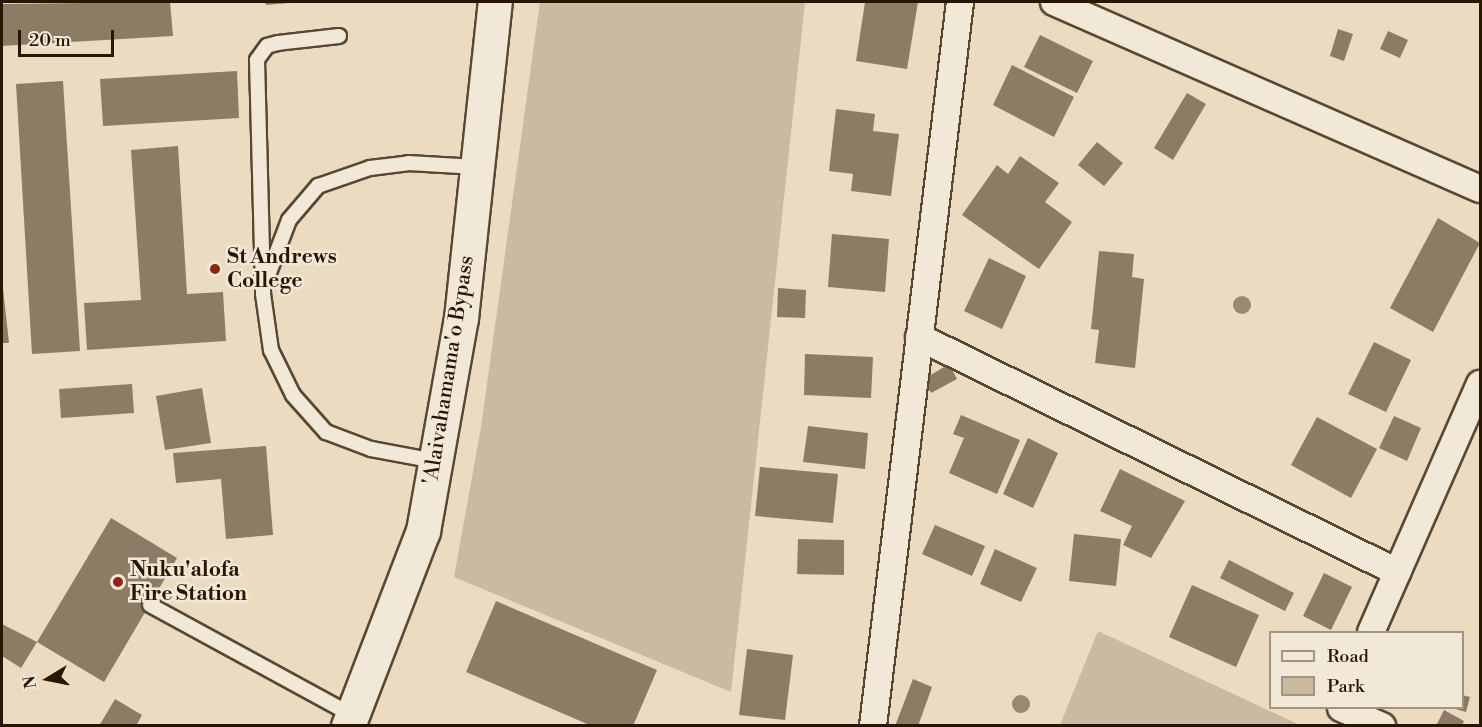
<!DOCTYPE html>
<html>
<head>
<meta charset="utf-8">
<style>
  body { margin:0 }
  #map { position:relative; width:1482px; height:727px; overflow:hidden; background:#eadbc1; font-family:"Libre Bodoni",serif }
  div>[style] { position:absolute }
  [style*='--x'] { left:calc(var(--x)*1px); top:calc(var(--y)*1px); width:calc(var(--w)*1px); rotate:calc(var(--a)*1deg) }
  .green>* { inset:0; background:#c9baa0 }
  .building>* { inset:0; background:#8d7c65 }
  .roads { filter:drop-shadow(2px 0 #584731) drop-shadow(-2px 0 #584731) drop-shadow(0 2px #584731) drop-shadow(0 -2px #584731) }
  .lane>* { height:14px; margin:-7px; padding:0 7px; transform-origin:7px; border-radius:7px; background:#f1e8d7 }
  .street>* { height:26px; margin:-13px; padding:0 13px; transform-origin:13px; border-radius:13px; background:#f1e8d7 }
  .secondary>* { height:33px; margin:-16.5px; padding:0 16.5px; transform-origin:16.5px; border-radius:16.5px; background:#f1e8d7 }
  .trees>* { width:18px; height:18px; margin:-9px; border-radius:50%; background:#9a8a72 }
  .dots>* { width:16px; height:16px; translate:-50% -50%; box-sizing:border-box; border:3px solid #f1e8d7; border-radius:50% }
  span { translate:-50% -50%; white-space:nowrap; text-align:center; line-height:1.15; -webkit-text-stroke:5px #f1e8d7; paint-order:stroke }
  .poi-label { font-size:21px; color:#281601; font-weight:700 }
  .left { translate:0 -50%; text-align:left }
  .street-label { font-size:21px; color:#281601 }
  .frame { position:absolute; inset:0; border:3px solid #281601; pointer-events:none }
  .legend { position:absolute; left:1269px; top:631px; width:195px; height:78px; box-sizing:border-box; background:#f1e8d7; border:2px solid #a19481; margin:0; padding:8px 10px; list-style:none; font-size:18px; color:#281601 }
  .legend li { display:flex; align-items:center; gap:12px; height:30px }
  .legend b { width:30px; border:2px solid #a19481 }
  .north { position:absolute; left:18px; top:649px; width:60px; height:60px; -webkit-text-stroke:4px #f1e8d7; paint-order:stroke; rotate:260deg; font-size:16px; font-weight:700; line-height:24px; text-align:center; color:#281601 }
  .north::after { content:''; display:block; margin:auto; width:21px; height:27px; background:#281601; clip-path:polygon(50% 0,100% 100%,50% 72%,0 100%) }
  .scale { position:absolute; left:18px; top:30px; width:96px; height:27px; box-sizing:border-box; border:3px solid #281601; border-top:0; padding-left:8px; font-size:18px; line-height:21px; white-space:nowrap; color:#281601; -webkit-text-stroke:4px #f1e8d7; paint-order:stroke }
</style>
</head>
<body>
<div id="map">
  <div class="green">
    <div style="clip-path:polygon(540px 2px,805px 2px,731px 692px,454px 577px,481px 427px)"></div>
    <div style="clip-path:polygon(1098px 631px,1300px 725px,1060px 725px)"></div>
  </div>
  <div class="building">
    <div style="clip-path:polygon(170px 2px,173px 36px,2px 46px,2px 4px)"></div>
    <div style="clip-path:polygon(265px 2px,289px 2px,289px 3px,266px 5px)"></div>
    <div style="clip-path:polygon(865px 2px,918px 2px,907px 69px,856px 61px)"></div>
    <div style="clip-path:polygon(1338px 29px,1353px 34px,1344px 61px,1330px 56px)"></div>
    <div style="clip-path:polygon(1388px 31px,1408px 40px,1400px 58px,1380px 49px)"></div>
    <div style="clip-path:polygon(1040px 35px,1093px 61px,1077px 93px,1024px 67px)"></div>
    <div style="clip-path:polygon(1012px 65px,1074px 97px,1054px 137px,993px 105px)"></div>
    <div style="clip-path:polygon(237px 71px,239px 118px,103px 126px,100px 79px)"></div>
    <div style="clip-path:polygon(63px 81px,80px 351px,32px 354px,16px 84px)"></div>
    <div style="clip-path:polygon(1187px 93px,1206px 104px,1173px 160px,1154px 148px)"></div>
    <div style="clip-path:polygon(836px 109px,875px 114px,873px 131px,899px 134px,891px 196px,851px 191px,853px 174px,829px 171px)"></div>
    <div style="clip-path:polygon(1097px 142px,1123px 163px,1104px 186px,1078px 165px)"></div>
    <div style="clip-path:polygon(178px 146px,187px 294px,223px 292px,226px 341px,87px 350px,84px 303px,141px 300px,131px 150px)"></div>
    <div style="clip-path:polygon(1020px 156px,1059px 183px,1045px 202px,1072px 222px,1039px 269px,962px 215px,997px 165px,1008px 174px)"></div>
    <div style="clip-path:polygon(1438px 218px,1480px 243px,1433px 332px,1390px 308px)"></div>
    <div style="clip-path:polygon(832px 234px,889px 239px,885px 292px,828px 287px)"></div>
    <div style="clip-path:polygon(1099px 251px,1134px 254px,1132px 277px,1144px 279px,1135px 368px,1095px 363px,1099px 330px,1091px 329px)"></div>
    <div style="clip-path:polygon(989px 258px,1026px 276px,1002px 329px,964px 311px)"></div>
    <div style="clip-path:polygon(2px 279px,9px 343px,2px 343px)"></div>
    <div style="clip-path:polygon(778px 288px,806px 290px,805px 318px,777px 317px)"></div>
    <div style="clip-path:polygon(1374px 342px,1411px 360px,1386px 412px,1348px 394px)"></div>
    <div style="clip-path:polygon(805px 354px,873px 357px,871px 398px,804px 395px)"></div>
    <div style="clip-path:polygon(949px 364px,957px 379px,931px 393px,924px 379px)"></div>
    <div style="clip-path:polygon(132px 384px,134px 413px,61px 418px,59px 389px)"></div>
    <div style="clip-path:polygon(202px 388px,211px 443px,165px 450px,156px 396px)"></div>
    <div style="clip-path:polygon(961px 415px,1020px 440px,997px 494px,949px 473px,964px 438px,953px 434px)"></div>
    <div style="clip-path:polygon(1394px 416px,1421px 428px,1407px 461px,1379px 448px)"></div>
    <div style="clip-path:polygon(1317px 417px,1377px 449px,1351px 498px,1291px 465px)"></div>
    <div style="clip-path:polygon(808px 426px,868px 433px,865px 469px,803px 462px)"></div>
    <div style="clip-path:polygon(1028px 438px,1058px 453px,1033px 508px,1003px 494px)"></div>
    <div style="clip-path:polygon(266px 446px,273px 535px,226px 539px,221px 479px,176px 483px,173px 453px)"></div>
    <div style="clip-path:polygon(760px 467px,838px 474px,833px 523px,755px 516px)"></div>
    <div style="clip-path:polygon(1120px 469px,1185px 501px,1151px 558px,1123px 545px,1132px 526px,1100px 511px)"></div>
    <div style="clip-path:polygon(111px 518px,177px 558px,104px 682px,37px 642px)"></div>
    <div style="clip-path:polygon(935px 525px,985px 546px,972px 576px,922px 554px)"></div>
    <div style="clip-path:polygon(1074px 534px,1121px 539px,1116px 586px,1069px 581px)"></div>
    <div style="clip-path:polygon(798px 539px,844px 540px,844px 575px,797px 574px)"></div>
    <div style="clip-path:polygon(995px 549px,1037px 568px,1021px 602px,980px 584px)"></div>
    <div style="clip-path:polygon(1229px 560px,1294px 593px,1285px 611px,1220px 578px)"></div>
    <div style="clip-path:polygon(1324px 573px,1352px 587px,1331px 630px,1303px 616px)"></div>
    <div style="clip-path:polygon(1192px 585px,1259px 615px,1236px 667px,1169px 637px)"></div>
    <div style="clip-path:polygon(496px 601px,657px 670px,633px 726px,592px 726px,466px 672px)"></div>
    <div style="clip-path:polygon(2px 624px,37px 642px,21px 668px,2px 656px)"></div>
    <div style="clip-path:polygon(747px 649px,793px 655px,785px 720px,739px 715px)"></div>
    <div style="clip-path:polygon(913px 679px,932px 687px,918px 726px,895px 726px)"></div>
    <div style="clip-path:polygon(1462px 695px,1470px 697px,1466px 712px,1452px 708px,1462px 708px)"></div>
    <div style="clip-path:polygon(115px 699px,142px 715px,136px 726px,99px 726px)"></div>
    <div style="clip-path:polygon(1444px 710px,1464px 721px,1462px 726px,1436px 726px)"></div>
  </div>
  <div class="roads">
    <div class="lane">
      <div style="--x:339;--y:36;--w:61;--a:173.5"></div>
      <div style="--x:278;--y:43;--w:11;--a:165"></div>
      <div style="--x:267;--y:46;--w:17;--a:126"></div>
      <div style="--x:257;--y:60;--w:234;--a:88.5"></div>
      <div style="--x:263;--y:294;--w:57;--a:81.9"></div>
      <div style="--x:271;--y:350;--w:50;--a:63.9"></div>
      <div style="--x:293;--y:395;--w:50;--a:48.3"></div>
      <div style="--x:326;--y:432;--w:48;--a:20.7"></div>
      <div style="--x:371;--y:449;--w:66;--a:10.5"></div>
      <div style="--x:267;--y:278;--w:62;--a:-69.2"></div>
      <div style="--x:289;--y:220;--w:45;--a:-49.5"></div>
      <div style="--x:318;--y:186;--w:55;--a:-19.1"></div>
      <div style="--x:370;--y:168;--w:38;--a:-7"></div>
      <div style="--x:408;--y:163;--w:69;--a:3.3"></div>
      <div style="--x:150;--y:605;--w:230;--a:28.6"></div>
    </div>
    <div class="street">
      <div style="--x:1054;--y:2;--w:465;--a:23.7"></div>
      <div style="--x:919;--y:337;--w:533;--a:26.18"></div>
      <div style="--x:1371;--y:632;--w:271;--a:-66.3"></div>
      <div style="--x:1341;--y:708;--w:45;--a:23.7"></div>
      <div style="--x:873;--y:726;--w:729;--a:-83.15"></div>
    </div>
    <div class="secondary">
      <div style="--x:348;--y:726;--w:209;--a:-69"></div>
      <div style="--x:423;--y:531;--w:216;--a:-79.9"></div>
      <div style="--x:461;--y:318;--w:318;--a:-83.9"></div>
    </div>
  </div>
  <div class="trees">
    <div style="left:1242px;top:305px"></div>
    <div style="left:1021px;top:704px"></div>
  </div>
  <div class="dots">
    <div style="left:215px;top:269px;background:#8f2418"></div>
    <div style="left:118px;top:582px;background:#8f2418"></div>
  </div>
  <div class="poi-label">
    <span class="left" style="left:227px;top:269px">St Andrews<br>College</span>
    <span class="left" style="left:130px;top:582px">Nuku'alofa<br>Fire Station</span>
  </div>
  <div class="street-label">
    <span style="left:449px;top:370px;rotate:-81deg">'Alaivahamama'o Bypass</span>
  </div>
  <div class="frame"></div>
  <ul class="legend">
  <li><b style="height:8px;background:#f1e8d7"></b>Road</li>
  <li><b style="height:16px;background:#c9baa0"></b>Park</li>
  </ul>
  <div class="north">N</div>
  <div class="scale">20 m</div>
</div>
</body>
</html>
